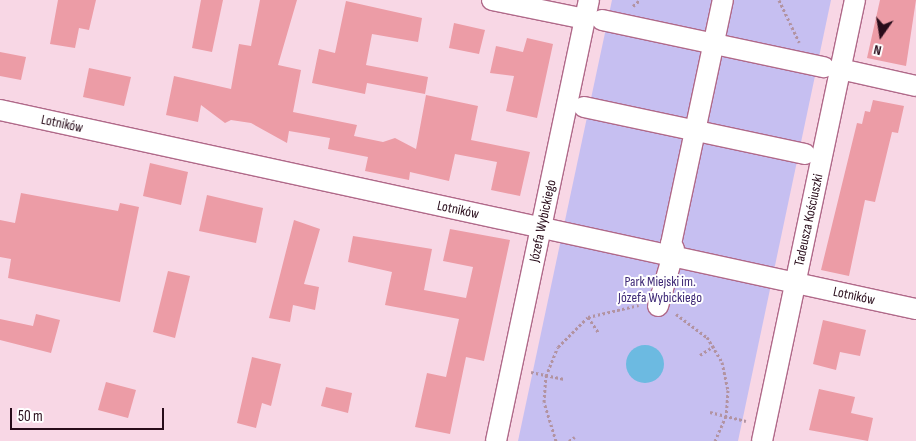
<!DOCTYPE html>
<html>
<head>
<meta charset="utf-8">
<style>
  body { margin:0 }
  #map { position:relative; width:916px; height:441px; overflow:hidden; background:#f8d7e5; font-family:"Sofia Sans Condensed",sans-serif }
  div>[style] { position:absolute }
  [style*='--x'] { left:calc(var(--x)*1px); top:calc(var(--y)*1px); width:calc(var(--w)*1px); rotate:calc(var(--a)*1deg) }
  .green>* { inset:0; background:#c6bff1 }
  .water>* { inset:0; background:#6cbae1 }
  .round { border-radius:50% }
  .building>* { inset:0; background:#ec9ca6 }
  .path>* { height:3px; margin-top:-1.5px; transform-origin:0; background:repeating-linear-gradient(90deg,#b293a1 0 2.5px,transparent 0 5px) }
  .roads { filter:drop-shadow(1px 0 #b06989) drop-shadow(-1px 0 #b06989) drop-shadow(0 1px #b06989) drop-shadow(0 -1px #b06989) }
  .minor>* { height:20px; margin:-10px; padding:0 10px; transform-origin:10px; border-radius:10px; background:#fff }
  span { translate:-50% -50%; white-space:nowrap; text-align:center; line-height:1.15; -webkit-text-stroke:4px #fff; paint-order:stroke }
  .street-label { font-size:14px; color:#280c1a }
  .park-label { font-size:14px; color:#3d2875 }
  .north { position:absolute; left:856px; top:10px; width:50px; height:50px; -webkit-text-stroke:4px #fff; paint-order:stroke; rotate:193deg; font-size:14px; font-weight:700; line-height:20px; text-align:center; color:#280c1a }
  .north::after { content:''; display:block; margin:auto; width:18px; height:22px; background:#280c1a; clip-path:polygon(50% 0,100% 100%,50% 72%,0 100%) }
  .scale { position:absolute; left:10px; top:408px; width:154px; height:22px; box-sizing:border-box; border:2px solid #280c1a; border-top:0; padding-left:6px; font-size:15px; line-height:18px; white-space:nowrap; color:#280c1a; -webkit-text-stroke:4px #fff; paint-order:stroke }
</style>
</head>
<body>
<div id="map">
  <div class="green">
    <div style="clip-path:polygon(612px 0,831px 0,738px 441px,518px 441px)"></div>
  </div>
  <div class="water">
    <div class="round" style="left:626px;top:345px;width:38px;height:38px"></div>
  </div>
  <div class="building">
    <div style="clip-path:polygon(58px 0,96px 0,89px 30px,79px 28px,75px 48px,50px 44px)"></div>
    <div style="clip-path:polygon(201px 0,223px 0,212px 52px,192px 48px)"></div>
    <div style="clip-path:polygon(260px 0,297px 0,278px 65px,301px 70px,293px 112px,357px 125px,354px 136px,383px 142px,395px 138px,416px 149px,426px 95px,478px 106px,471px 140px,530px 152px,520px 196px,491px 190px,497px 162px,455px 154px,449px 181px,410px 172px,409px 180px,365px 171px,368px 157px,328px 149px,330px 138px,289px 131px,287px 143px,251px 123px,231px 120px,225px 123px,201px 105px,198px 122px,166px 115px,174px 76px,231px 89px,239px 44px,251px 46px)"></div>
    <div style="clip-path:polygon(880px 0,916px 0,906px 66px,867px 58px)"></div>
    <div style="clip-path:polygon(346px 1px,422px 18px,418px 42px,372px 34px,366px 65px,428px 77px,425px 94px,367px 83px,365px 94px,312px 83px,319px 49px,335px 53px)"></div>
    <div style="clip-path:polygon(454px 23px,485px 30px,479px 54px,449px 48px)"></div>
    <div style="clip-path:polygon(527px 38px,553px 44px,537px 118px,506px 111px,514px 76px,490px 73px,496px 46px,523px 52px)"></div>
    <div style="clip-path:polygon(0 52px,26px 57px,21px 80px,0 76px)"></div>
    <div style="clip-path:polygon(89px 68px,131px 77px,124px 106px,83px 97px)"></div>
    <div style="clip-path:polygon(873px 100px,904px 106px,898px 133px,892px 132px,875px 202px,865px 200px,849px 276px,821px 270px,857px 123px,862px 124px,865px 111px,870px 112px)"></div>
    <div style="clip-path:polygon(150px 163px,188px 172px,181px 205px,143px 196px)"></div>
    <div style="clip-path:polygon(21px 193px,118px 211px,120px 203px,139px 207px,120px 302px,8px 278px,11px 259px,0 257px,0 220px,15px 223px)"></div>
    <div style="clip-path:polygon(207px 195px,263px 208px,256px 243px,199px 231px)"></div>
    <div style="clip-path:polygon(294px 220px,320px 229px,304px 284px,319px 287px,315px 310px,293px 305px,290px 322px,269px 318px)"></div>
    <div style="clip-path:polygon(450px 229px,510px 240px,484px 361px,466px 357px,450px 434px,415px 427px,427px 373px,446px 377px,459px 319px,385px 305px,392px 272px,348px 262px,353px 236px,432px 249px,424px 290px,466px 298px,473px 267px,443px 261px)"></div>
    <div style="clip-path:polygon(168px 271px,190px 276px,175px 338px,153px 332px)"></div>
    <div style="clip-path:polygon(36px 314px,60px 320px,51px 353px,0 340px,0 319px,33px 326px)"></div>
    <div style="clip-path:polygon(823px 320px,866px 330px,860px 356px,840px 352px,836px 370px,813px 364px)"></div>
    <div style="clip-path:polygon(252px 357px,281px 364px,271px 406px,262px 403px,256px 428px,237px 423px)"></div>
    <div style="clip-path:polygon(106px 382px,136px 390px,128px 418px,98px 410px)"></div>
    <div style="clip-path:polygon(326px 387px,352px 393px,348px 413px,321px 406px)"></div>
    <div style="clip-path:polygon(819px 389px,855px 397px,851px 413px,873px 418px,868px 441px,809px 430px)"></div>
  </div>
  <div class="path">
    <div style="--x:779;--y:0;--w:47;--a:64.5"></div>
    <div style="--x:633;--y:6;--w:9;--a:-41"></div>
    <div style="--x:676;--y:314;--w:39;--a:37"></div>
    <div style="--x:707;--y:337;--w:29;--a:59"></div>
    <div style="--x:722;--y:362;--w:29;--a:78"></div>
    <div style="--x:728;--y:390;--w:26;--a:94"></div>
    <div style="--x:726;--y:416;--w:27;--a:114"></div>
    <div style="--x:588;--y:317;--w:18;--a:56"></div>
    <div style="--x:700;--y:355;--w:17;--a:-33"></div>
    <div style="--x:531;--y:372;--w:34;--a:12"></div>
    <div style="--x:710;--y:412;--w:37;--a:14"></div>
    <div style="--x:556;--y:441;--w:41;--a:-107.1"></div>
    <div style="--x:544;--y:402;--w:26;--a:-86"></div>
    <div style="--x:546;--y:376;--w:31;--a:-68"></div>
    <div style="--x:558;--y:347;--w:42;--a:-45"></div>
    <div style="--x:588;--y:317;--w:52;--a:-13.2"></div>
    <div style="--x:569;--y:441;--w:7;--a:-34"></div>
  </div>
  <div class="roads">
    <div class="minor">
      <div style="--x:492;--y:0;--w:95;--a:11.5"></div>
      <div style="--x:602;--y:20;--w:227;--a:12"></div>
      <div style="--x:840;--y:69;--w:78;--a:12.6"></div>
      <div style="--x:584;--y:107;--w:226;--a:12"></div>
      <div style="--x:0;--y:110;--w:937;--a:12.26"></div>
      <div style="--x:674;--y:249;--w:6;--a:-121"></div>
      <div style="--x:671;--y:244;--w:249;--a:-78"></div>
      <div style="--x:658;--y:306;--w:43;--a:-73.7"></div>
      <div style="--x:496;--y:441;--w:451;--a:-78.1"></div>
      <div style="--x:762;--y:441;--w:451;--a:-78.1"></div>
    </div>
  </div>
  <div class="street-label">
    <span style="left:62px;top:124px;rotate:12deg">Lotników</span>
    <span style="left:458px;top:210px;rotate:12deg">Lotników</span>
    <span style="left:809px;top:220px;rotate:-78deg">Tadeusza Kościuszki</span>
    <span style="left:543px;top:221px;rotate:-78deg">Józefa Wybickiego</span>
    <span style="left:854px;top:296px;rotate:12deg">Lotników</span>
  </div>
  <div class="park-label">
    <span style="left:660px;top:290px">Park Miejski im.<br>Józefa Wybickiego</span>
  </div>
  <div class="north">N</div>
  <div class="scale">50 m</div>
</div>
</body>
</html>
